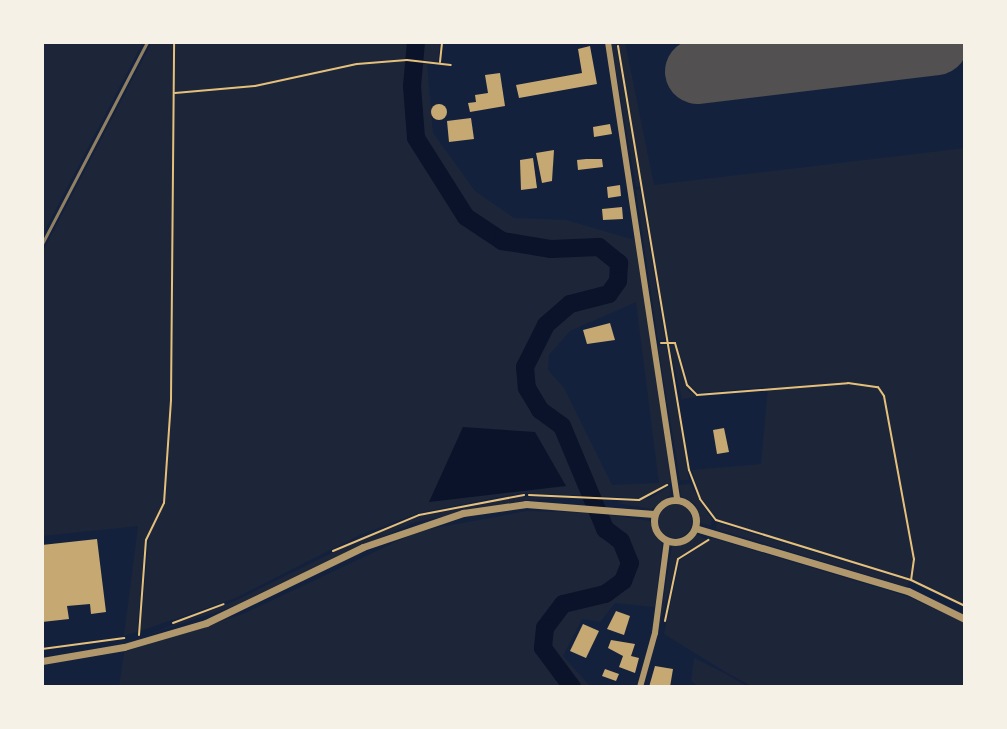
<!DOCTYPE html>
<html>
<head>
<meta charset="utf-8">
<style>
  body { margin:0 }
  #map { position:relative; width:1007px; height:729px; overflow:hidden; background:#14213d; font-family:Lato,sans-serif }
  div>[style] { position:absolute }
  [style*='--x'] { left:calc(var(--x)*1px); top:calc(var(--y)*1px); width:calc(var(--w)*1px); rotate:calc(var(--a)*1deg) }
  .green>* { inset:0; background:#1d2539 }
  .round { border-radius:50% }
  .water>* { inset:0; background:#0b132b }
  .river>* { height:18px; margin:-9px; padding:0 9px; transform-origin:9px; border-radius:9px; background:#0b132b }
  .runway>* { height:65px; margin:-32.5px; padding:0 32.5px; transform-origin:32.5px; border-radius:32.5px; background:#525050 }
  .building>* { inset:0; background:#c6a872 }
  .path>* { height:2px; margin:-1px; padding:0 1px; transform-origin:1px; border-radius:1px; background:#e5c07b }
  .minor>* { height:6px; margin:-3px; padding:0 3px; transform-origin:3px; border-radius:3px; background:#b1986c }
  .tertiary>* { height:7px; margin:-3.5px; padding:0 3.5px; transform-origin:3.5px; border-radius:3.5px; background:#b1986c }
  .tertiary>.ring { margin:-3.5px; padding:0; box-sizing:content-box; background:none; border:7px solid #b1986c; border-radius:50% }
  .rail>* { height:2.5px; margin:-1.25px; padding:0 1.25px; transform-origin:1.25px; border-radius:1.25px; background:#918062 }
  span { translate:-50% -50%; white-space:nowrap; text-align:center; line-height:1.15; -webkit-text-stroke:7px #f6f1e7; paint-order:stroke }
  .frame { position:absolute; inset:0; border:44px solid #f6f1e7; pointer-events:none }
</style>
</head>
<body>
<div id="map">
  <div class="green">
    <div style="clip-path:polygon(42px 42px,143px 42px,42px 236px)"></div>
    <div style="clip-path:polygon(evenodd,152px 42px,440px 42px,438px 62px,407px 58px,406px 62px,427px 64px,433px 133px,475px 191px,514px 218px,566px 220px,638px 241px,671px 483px,639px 498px,519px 493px,418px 513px,360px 535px,233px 599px,140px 631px,150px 529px,145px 540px,137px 632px,124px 636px,138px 526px,42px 536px,42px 253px,152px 42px,636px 302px,659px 483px,612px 485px,564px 388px,548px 370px,549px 355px,570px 331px,636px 302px)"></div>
    <div style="clip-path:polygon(611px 42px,616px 42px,640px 186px,636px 187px)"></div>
    <div style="clip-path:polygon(618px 42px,625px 42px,654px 185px,965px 148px,965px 606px,911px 580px,716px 520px,700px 499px,692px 470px,761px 464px,768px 387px,698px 393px,689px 384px,676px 342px,668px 341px)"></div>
    <div style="clip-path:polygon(640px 189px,665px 340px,658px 341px,636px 190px)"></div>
    <div style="clip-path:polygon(669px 344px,674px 344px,689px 392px,698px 397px,682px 399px)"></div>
    <div style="clip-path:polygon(666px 345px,678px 400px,689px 480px,680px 480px,658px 346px)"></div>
    <div style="clip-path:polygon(690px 484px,712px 520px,711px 526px,700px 523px,695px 504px,681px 496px,679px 485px)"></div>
    <div style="clip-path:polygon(670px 486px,670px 495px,652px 509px,616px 503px,651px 498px)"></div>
    <div style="clip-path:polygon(520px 497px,584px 498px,526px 500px,415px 522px,237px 605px,142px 637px,235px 601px,362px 538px,420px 516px)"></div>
    <div class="round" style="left:658px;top:504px;width:34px;height:34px"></div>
    <div style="clip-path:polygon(527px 511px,597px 513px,650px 521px,662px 544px,655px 607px,615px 603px,600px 622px,582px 619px,563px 656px,591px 687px,119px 687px,124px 652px,243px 614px,419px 531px)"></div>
    <div style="clip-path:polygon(717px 523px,909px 581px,907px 587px,716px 529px)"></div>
    <div style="clip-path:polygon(696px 534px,707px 540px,678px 558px,658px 632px,672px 546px,685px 544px)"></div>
    <div style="clip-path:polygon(712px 538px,909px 597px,965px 623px,965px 687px,753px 687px,727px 673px,664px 634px,680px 560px)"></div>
    <div style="clip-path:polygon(694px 658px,726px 674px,748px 687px,699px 687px,691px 681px)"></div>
  </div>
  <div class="water">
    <div style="clip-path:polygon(463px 427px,535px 432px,566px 486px,429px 502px)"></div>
  </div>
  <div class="river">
    <div style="--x:416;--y:42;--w:44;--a:95.2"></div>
    <div style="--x:412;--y:86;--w:52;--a:85.6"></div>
    <div style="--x:416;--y:138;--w:93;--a:57.7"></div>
    <div style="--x:466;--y:217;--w:43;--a:33.7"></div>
    <div style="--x:502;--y:241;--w:50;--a:9.3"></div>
    <div style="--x:551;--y:249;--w:48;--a:-2.4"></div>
    <div style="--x:599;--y:247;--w:26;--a:39"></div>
    <div style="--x:619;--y:263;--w:18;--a:93"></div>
    <div style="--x:618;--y:281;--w:16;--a:125"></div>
    <div style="--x:609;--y:294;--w:40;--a:165.6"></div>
    <div style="--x:570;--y:304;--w:32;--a:139"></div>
    <div style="--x:546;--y:325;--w:47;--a:116.6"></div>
    <div style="--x:525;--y:367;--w:21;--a:85"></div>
    <div style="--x:527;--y:388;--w:26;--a:59"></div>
    <div style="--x:540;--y:410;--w:27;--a:36"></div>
    <div style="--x:562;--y:426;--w:112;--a:67.3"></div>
    <div style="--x:605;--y:529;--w:20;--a:37"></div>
    <div style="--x:621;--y:541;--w:24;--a:68"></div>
    <div style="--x:630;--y:563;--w:19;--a:111"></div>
    <div style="--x:623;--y:581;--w:22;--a:144"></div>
    <div style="--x:605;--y:594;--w:43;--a:166.6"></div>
    <div style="--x:563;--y:604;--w:30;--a:127"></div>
    <div style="--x:545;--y:628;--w:20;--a:96"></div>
    <div style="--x:543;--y:648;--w:49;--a:53.4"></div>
  </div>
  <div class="runway">
    <div style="--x:697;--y:71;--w:240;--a:-6.9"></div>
  </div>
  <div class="building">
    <div style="clip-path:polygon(590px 46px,597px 84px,519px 98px,516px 85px,582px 73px,578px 49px)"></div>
    <div style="clip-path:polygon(500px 73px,505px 106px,470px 112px,468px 103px,476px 102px,475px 95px,488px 93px,485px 75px)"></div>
    <div class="round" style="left:431px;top:104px;width:16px;height:16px"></div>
    <div style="clip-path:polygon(471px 118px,474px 139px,449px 142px,447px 121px)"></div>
    <div style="clip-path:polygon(610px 124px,612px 134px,594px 137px,593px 127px)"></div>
    <div style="clip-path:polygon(554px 150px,552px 181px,542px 183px,536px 153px)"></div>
    <div style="clip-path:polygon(533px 158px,537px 188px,521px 190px,520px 160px)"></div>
    <div style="clip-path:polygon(586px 159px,602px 159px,603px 167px,578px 170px,577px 160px)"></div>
    <div style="clip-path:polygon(620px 185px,621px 196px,608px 198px,607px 187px)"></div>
    <div style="clip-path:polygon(622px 207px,623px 219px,603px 220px,602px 209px)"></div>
    <div style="clip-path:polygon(610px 323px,615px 340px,587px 344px,583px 330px)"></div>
    <div style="clip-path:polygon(724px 428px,729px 452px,717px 454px,713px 430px)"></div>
    <div style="clip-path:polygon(97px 539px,106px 612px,91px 614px,90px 604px,67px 606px,69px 619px,42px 622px,42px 545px)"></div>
    <div style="clip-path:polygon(616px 611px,630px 616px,624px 635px,607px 629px)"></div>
    <div style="clip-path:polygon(583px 624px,599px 631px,586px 658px,570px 651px)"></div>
    <div style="clip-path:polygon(611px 640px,635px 644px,631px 656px,639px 658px,635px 673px,619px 667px,623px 656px,608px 648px)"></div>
    <div style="clip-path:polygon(655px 666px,673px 669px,670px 687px,649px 687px)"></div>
    <div style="clip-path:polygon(605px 669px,619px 674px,616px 681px,602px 676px)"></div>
  </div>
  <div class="path">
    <div style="--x:618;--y:46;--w:430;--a:80.5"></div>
    <div style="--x:689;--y:470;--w:31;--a:69"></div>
    <div style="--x:700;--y:499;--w:26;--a:53"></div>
    <div style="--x:716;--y:520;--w:204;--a:17.1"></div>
    <div style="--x:911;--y:580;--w:60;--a:25.7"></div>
    <div style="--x:440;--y:62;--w:20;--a:-84"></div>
    <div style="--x:175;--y:93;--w:80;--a:-5"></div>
    <div style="--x:255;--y:86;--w:104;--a:-12.2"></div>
    <div style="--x:357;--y:64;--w:50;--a:-4.6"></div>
    <div style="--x:407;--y:60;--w:44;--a:6.5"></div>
    <div style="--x:661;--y:343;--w:14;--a:0"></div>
    <div style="--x:675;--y:343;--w:44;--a:74.1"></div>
    <div style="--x:687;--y:385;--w:14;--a:45"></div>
    <div style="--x:697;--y:395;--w:151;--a:-4.5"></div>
    <div style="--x:848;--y:383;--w:30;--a:8"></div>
    <div style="--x:878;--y:387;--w:11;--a:56"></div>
    <div style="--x:884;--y:396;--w:166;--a:79.6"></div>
    <div style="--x:914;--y:559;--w:21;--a:98"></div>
    <div style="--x:529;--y:495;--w:110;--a:2.6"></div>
    <div style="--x:639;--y:500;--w:32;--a:-28"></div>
    <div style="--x:333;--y:551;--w:93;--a:-22.7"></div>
    <div style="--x:419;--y:515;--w:107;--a:-10.8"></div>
    <div style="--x:665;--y:621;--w:63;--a:-78.2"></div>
    <div style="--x:678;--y:559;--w:36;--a:-32"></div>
    <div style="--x:173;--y:623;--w:54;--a:-20.4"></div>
    <div style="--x:139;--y:635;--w:95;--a:-85.8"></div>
    <div style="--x:146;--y:540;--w:41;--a:-64.1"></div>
    <div style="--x:164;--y:503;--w:104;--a:-86.1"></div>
    <div style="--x:171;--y:399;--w:357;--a:-89.5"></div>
    <div style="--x:42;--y:649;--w:83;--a:-7.6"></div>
  </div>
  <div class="minor">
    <div style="--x:608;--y:42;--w:462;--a:81.4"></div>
    <div style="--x:640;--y:687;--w:56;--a:-74.5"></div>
    <div style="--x:655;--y:633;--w:93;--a:-82.6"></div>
  </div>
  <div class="tertiary">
    <div class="ring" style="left:654px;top:500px;width:35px;height:35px"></div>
    <div style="--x:695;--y:528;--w:222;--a:16.5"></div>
    <div style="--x:908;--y:591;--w:64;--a:26.2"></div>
    <div style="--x:42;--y:661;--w:83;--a:-9.7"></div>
    <div style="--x:124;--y:647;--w:85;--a:-16.3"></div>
    <div style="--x:206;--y:623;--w:174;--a:-25.8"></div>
    <div style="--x:363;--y:547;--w:106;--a:-18.8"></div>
    <div style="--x:463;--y:513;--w:64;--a:-8.1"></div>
    <div style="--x:526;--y:504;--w:128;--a:4.5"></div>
  </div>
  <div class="rail">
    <div style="--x:42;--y:244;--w:228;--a:-62.5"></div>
  </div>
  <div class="frame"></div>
</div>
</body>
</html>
